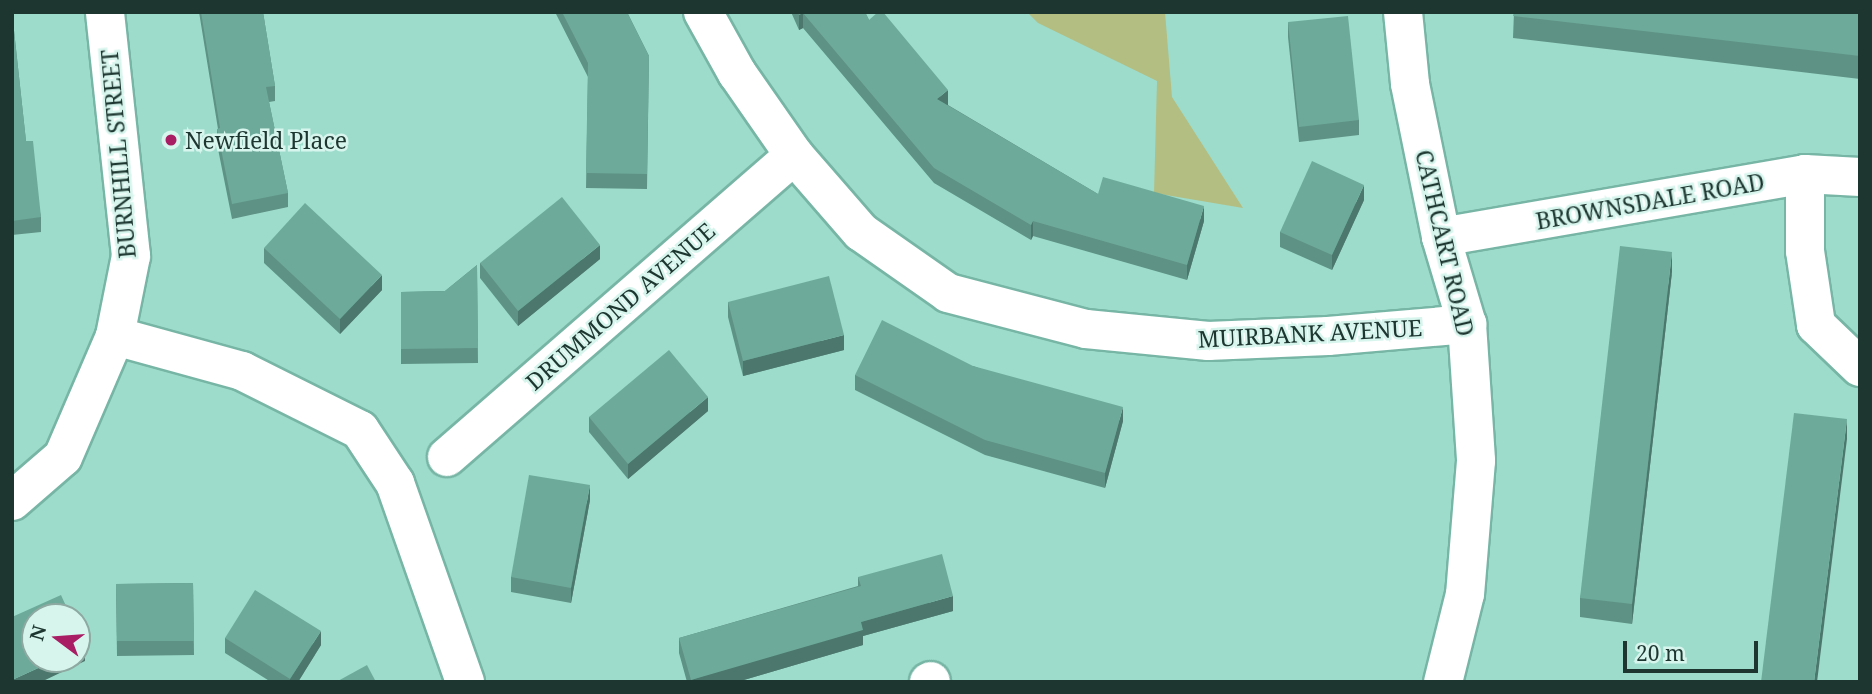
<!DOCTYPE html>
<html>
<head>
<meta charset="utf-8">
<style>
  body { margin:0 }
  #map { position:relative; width:1872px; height:694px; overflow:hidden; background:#9ddccb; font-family:"Noto Serif",serif }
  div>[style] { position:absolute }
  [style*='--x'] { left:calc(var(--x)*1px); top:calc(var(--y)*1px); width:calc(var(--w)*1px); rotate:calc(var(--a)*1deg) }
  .green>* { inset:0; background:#b3be82 }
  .roads { filter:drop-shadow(2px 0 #77b5a5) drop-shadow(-2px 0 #77b5a5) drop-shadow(0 2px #77b5a5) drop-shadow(0 -2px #77b5a5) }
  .minor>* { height:38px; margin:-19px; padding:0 19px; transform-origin:19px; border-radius:19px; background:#fff }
  .tertiary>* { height:38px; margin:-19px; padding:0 19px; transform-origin:19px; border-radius:19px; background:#fff }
  .secondary>* { height:38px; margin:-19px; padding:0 19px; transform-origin:19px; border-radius:19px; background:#fff }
  .wall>* { inset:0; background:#5e9284 }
  .shaded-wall>* { inset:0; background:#4c776c }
  .building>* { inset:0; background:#6daa9a }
  .dots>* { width:19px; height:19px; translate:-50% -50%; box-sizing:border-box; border:4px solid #d7f5ed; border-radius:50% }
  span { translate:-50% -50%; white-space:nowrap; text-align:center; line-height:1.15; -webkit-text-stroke:5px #d7f5ed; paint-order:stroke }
  .poi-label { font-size:23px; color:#1d3630 }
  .left { translate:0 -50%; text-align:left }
  .street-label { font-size:23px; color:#1d3630 }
  .frame { position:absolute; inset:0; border:14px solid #1d3630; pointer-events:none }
  .north { position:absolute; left:21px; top:603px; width:70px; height:70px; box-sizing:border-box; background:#d7f5ed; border:2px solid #8da9a1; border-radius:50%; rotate:286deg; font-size:19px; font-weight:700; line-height:28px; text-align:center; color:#1d3630 }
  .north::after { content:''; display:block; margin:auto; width:24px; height:32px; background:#a81d63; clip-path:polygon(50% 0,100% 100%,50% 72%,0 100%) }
  .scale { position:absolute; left:1623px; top:641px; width:135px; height:32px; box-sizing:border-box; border:4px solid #1d3630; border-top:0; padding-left:9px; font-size:21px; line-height:24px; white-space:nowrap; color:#1d3630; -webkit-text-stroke:5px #d7f5ed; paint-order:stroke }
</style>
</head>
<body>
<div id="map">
  <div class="green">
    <div style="clip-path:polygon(1027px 12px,1165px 12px,1172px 97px,1243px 208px,1154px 193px,1157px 81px,1038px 23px)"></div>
  </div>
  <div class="roads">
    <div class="minor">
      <div style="--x:703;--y:12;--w:70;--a:60.9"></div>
      <div style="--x:737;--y:73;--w:100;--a:55.2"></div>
      <div style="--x:794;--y:155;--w:102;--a:49"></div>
      <div style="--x:861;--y:232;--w:106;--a:35"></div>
      <div style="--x:948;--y:293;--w:143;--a:14.6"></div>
      <div style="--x:1086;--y:329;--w:123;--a:5.6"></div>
      <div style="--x:1208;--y:341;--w:120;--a:-2.4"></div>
      <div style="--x:1328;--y:336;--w:140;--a:-4.9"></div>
      <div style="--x:1805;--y:174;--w:77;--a:90"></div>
      <div style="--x:1805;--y:251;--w:75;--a:81.5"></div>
      <div style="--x:1816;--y:325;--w:61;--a:43.7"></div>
      <div style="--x:1441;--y:237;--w:369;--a:-9.8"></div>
      <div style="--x:1805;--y:174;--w:55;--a:3.1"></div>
      <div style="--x:115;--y:336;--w:132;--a:15.4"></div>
      <div style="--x:242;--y:371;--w:132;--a:26.6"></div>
      <div style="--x:360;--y:430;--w:64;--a:56.6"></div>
      <div style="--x:395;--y:483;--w:211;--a:70.6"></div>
      <div style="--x:447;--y:457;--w:460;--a:-41"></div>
      <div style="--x:929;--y:682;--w:2;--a:-27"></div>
    </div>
    <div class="tertiary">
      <div style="--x:1403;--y:12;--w:72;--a:84.4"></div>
      <div style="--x:1410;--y:84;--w:156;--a:78.5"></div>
      <div style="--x:1441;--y:237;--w:91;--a:73.4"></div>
      <div style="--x:1467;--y:324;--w:137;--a:86.2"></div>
      <div style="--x:1476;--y:461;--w:133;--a:94.7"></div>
      <div style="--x:1465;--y:594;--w:91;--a:104"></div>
    </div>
    <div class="secondary">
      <div style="--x:12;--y:501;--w:67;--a:-40.8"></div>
      <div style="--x:63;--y:457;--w:132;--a:-66.7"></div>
      <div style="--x:115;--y:336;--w:82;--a:-78.7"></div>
      <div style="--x:131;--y:256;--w:245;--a:-96.1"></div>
    </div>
  </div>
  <div class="wall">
    <div style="clip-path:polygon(12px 12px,26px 141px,41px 217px,41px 232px,12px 235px)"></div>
    <div style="clip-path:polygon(199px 12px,263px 12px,275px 86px,275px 101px,269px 102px,288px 193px,288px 207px,232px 219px,217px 144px,217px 129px,218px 129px)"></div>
    <div style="clip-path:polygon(555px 12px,627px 12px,649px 56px,647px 189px,586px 188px,588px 77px)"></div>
    <div style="clip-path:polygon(791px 12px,865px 12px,869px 20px,948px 105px,1098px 194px,1204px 221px,1187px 280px,1033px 236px,1031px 240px,934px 183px,803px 28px,799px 30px)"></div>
    <div style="clip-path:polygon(1514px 12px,1860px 12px,1860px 79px,1513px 38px)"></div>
    <div style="clip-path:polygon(1288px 22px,1359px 120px,1359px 135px,1299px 142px,1288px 37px)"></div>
    <div style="clip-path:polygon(1364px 200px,1332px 270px,1280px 247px,1280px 232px)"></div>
    <div style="clip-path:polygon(264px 248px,382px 290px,340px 334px,264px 263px)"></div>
    <div style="clip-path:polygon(600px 259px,518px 326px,480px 278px,480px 263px)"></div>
    <div style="clip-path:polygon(477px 265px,478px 363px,401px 364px,401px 292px,445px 291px)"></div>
    <div style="clip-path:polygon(1672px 272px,1632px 624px,1580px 617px,1580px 598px)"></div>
    <div style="clip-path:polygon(728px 302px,844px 350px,743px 376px,728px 317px)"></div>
    <div style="clip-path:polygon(973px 366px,1123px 421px,1105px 488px,985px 455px,855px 390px,855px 375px)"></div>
    <div style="clip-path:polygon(708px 411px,628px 479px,589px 432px,589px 417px)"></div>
    <div style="clip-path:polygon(590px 500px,571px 603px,511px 592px,511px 577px)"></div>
    <div style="clip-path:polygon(858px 577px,953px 611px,863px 636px,863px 645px,737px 682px,687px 682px,679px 653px,679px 638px,858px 586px)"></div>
    <div style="clip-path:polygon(193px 583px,194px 655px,117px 656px,116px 584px)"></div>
    <div style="clip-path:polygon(225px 638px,321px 645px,298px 682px,271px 682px,225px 653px)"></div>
  </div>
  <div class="shaded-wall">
    <div style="clip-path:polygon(803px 13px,803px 28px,799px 30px,799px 15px)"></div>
    <div style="clip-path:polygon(948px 90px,948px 105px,937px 114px,937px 99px)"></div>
    <div style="clip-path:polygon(1364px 185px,1364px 200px,1332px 270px,1332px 255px)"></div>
    <div style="clip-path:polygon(1204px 206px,1204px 221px,1187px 280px,1187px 265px)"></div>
    <div style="clip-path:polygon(1033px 221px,1033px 236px,1031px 240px,1031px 225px)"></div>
    <div style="clip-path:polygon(600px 245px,600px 259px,518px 326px,518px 311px)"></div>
    <div style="clip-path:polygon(1672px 252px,1672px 272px,1632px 624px,1632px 604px)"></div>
    <div style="clip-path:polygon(382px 275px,382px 290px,340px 334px,340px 319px)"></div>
    <div style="clip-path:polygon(844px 335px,844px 350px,743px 376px,743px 361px)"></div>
    <div style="clip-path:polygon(708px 397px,708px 411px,628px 479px,628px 464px)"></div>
    <div style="clip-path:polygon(1123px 407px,1123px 421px,1105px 488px,1105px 473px)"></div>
    <div style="clip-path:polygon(1847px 419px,1847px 439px,1817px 682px,1814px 682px)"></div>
    <div style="clip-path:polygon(590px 485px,590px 500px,571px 603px,571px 588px)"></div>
    <div style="clip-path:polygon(953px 596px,953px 611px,863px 636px,863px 645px,737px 682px,691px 682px,691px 680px,861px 622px)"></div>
    <div style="clip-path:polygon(321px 631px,321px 645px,298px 682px,290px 682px,290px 679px)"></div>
    <div style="clip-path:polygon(85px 646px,85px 661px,41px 682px,12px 682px,12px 680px,58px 659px,77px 659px,77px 650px)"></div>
  </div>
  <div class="building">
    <div style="clip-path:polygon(12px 12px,26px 141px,33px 141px,41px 217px,12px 221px)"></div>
    <div style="clip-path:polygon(201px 12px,263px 12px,275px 86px,266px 87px,288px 193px,232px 204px,217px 129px,220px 128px)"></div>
    <div style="clip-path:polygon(562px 12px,627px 12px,649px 56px,647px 174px,586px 173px,588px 63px)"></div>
    <div style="clip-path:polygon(798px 12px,865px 12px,869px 20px,878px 12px,883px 12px,948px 90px,937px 99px,1098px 194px,1103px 177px,1204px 206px,1187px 265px,1033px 221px,1031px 225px,934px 168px,803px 13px,799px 15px)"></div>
    <div style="clip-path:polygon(1514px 12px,1860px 12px,1860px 56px,1513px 16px)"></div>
    <div style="clip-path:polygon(1348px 16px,1359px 120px,1299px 127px,1288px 22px)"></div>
    <div style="clip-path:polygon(1312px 161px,1364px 185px,1332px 255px,1280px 232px)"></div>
    <div style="clip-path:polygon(562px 197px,600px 245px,518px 311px,480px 263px)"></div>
    <div style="clip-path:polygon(305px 203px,382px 275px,340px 319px,264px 248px)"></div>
    <div style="clip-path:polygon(1620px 246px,1672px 252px,1632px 604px,1580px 598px)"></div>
    <div style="clip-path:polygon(477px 265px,478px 348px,401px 349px,401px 292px,445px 291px)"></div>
    <div style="clip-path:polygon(829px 276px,844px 335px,743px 361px,728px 302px)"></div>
    <div style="clip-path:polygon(882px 320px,973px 366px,1123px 407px,1105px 473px,985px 440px,855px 375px)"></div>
    <div style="clip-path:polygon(669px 350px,708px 397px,628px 464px,589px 417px)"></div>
    <div style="clip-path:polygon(1794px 413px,1847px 419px,1814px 682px,1761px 682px)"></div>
    <div style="clip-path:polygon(529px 475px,590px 485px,571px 588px,511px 577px)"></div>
    <div style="clip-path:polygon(942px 554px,953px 596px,861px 622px,863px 630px,691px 680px,679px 638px,861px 586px,858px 577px)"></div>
    <div style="clip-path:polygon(193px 583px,194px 641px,117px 641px,116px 584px)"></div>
    <div style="clip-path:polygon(255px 590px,321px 631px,290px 679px,225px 638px)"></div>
    <div style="clip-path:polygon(61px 595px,71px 617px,35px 617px,35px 659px,58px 659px,12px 680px,12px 617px)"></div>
    <div style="clip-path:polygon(77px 629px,85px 646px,77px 650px)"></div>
    <div style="clip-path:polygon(367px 665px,376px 682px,336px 682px)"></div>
  </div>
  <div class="dots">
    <div style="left:171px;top:140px;background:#a81d63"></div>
  </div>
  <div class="poi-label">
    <span class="left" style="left:185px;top:140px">Newfield Place</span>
  </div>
  <div class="street-label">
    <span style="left:118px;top:154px;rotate:-95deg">BURNHILL STREET</span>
    <span style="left:1650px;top:201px;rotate:-10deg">BROWNSDALE ROAD</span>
    <span style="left:1445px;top:243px;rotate:77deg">CATHCART ROAD</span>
    <span style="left:620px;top:306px;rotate:-41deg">DRUMMOND AVENUE</span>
    <span style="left:1310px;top:333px;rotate:-3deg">MUIRBANK AVENUE</span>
  </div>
  <div class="frame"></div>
  <div class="north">N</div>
  <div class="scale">20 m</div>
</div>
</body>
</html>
